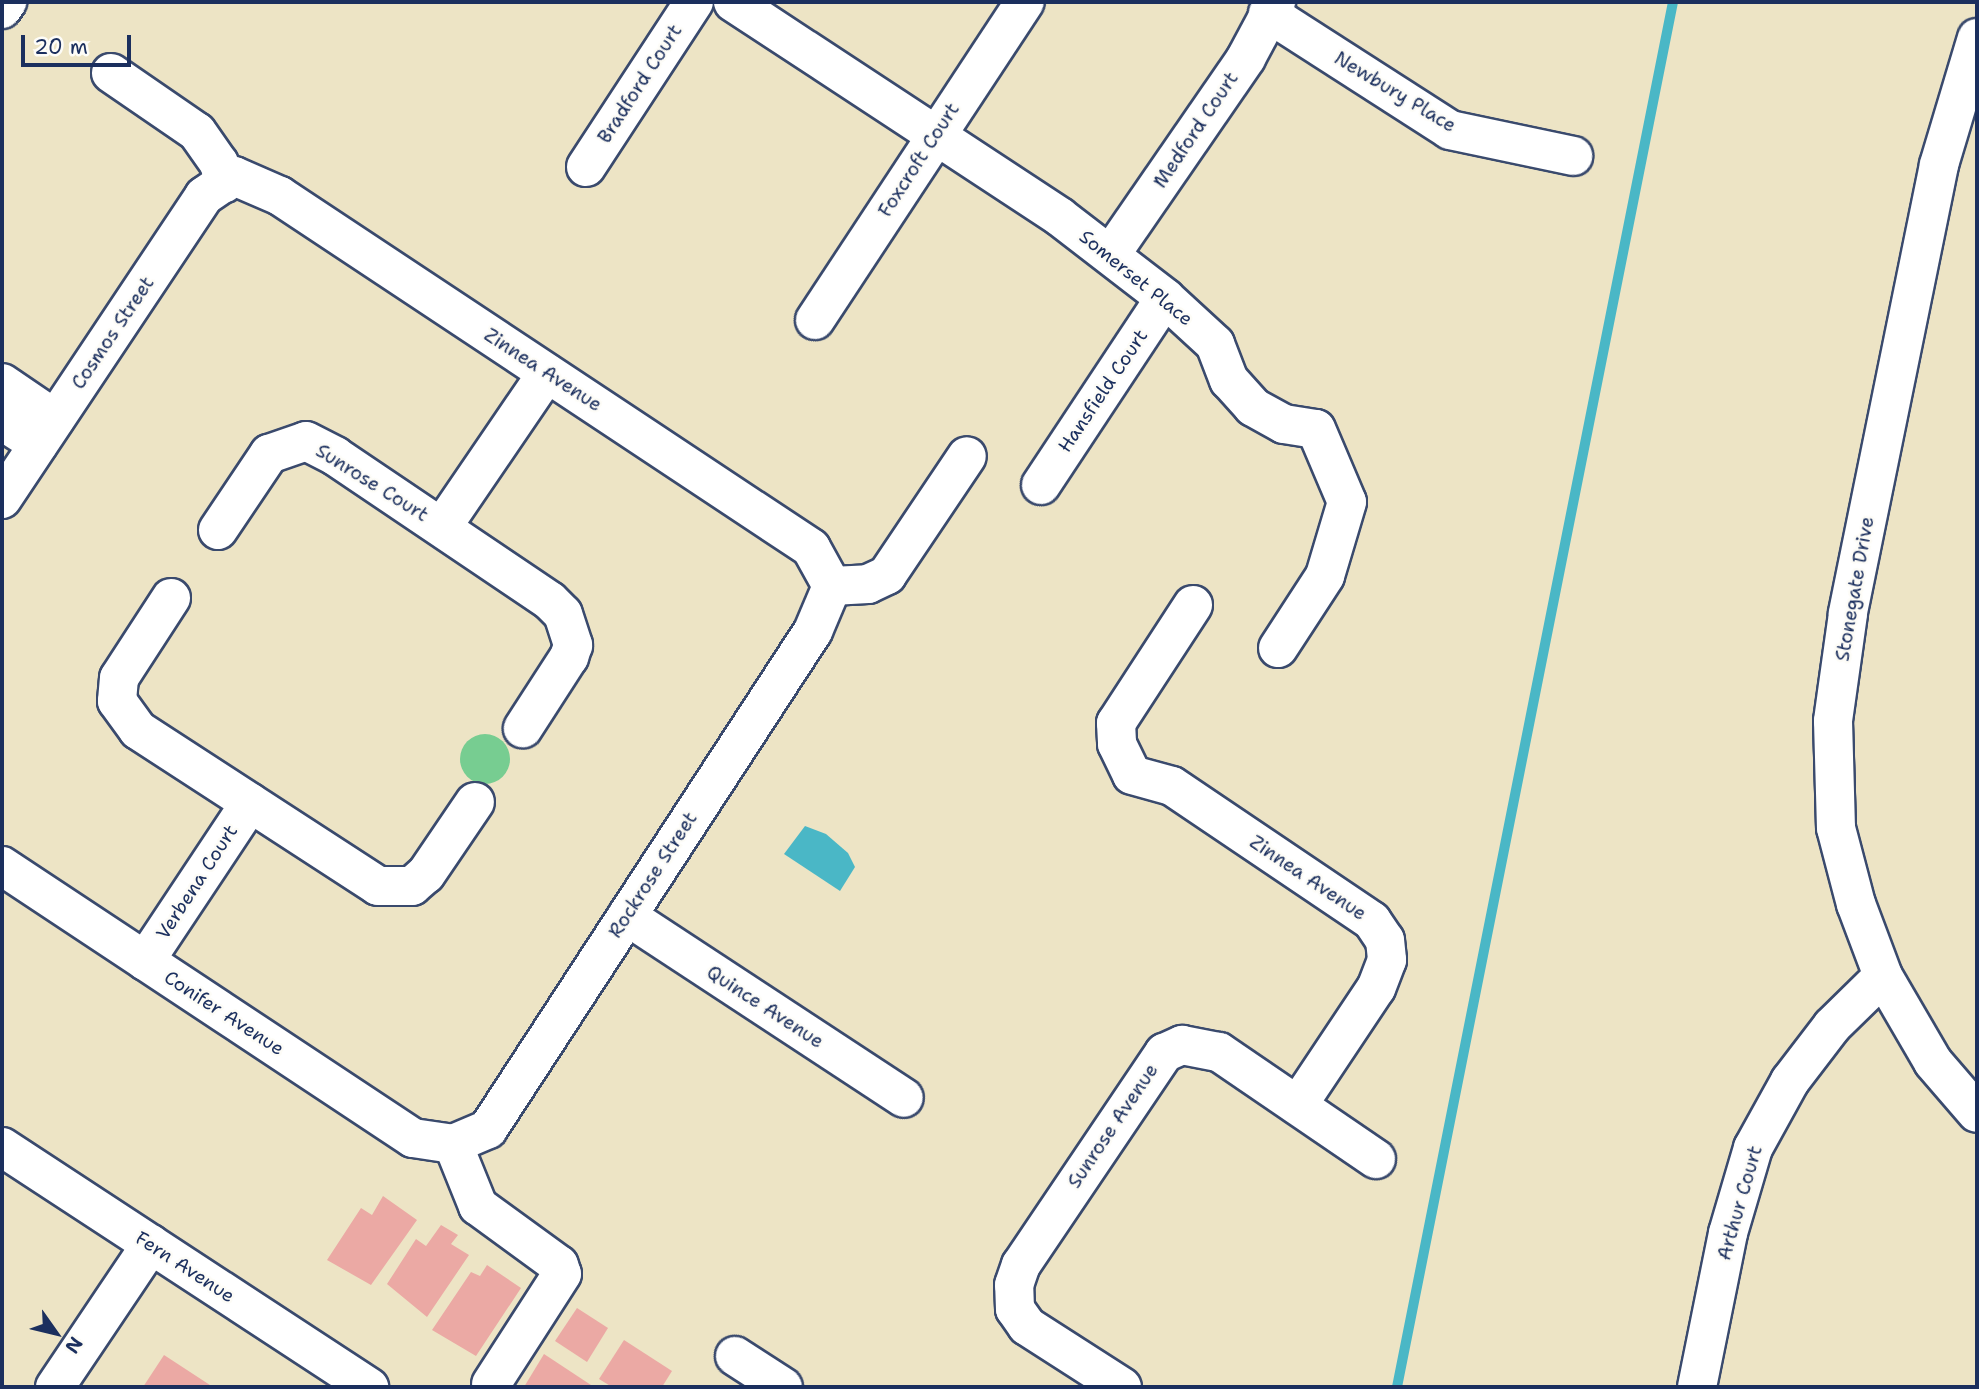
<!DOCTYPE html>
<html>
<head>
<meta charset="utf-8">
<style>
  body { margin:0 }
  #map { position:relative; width:1979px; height:1389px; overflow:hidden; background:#ede4c5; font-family:"Shantell Sans",sans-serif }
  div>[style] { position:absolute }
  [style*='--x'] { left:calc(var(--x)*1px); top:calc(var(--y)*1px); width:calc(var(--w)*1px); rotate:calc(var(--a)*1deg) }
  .green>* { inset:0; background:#77cd91 }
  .round { border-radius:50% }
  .water>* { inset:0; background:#4ab7c6 }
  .stream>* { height:10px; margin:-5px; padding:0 5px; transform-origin:5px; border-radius:5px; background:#4ab7c6 }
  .building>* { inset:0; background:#eba9a4 }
  .roads { filter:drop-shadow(2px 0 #3a4a6d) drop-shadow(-2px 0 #3a4a6d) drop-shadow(0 2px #3a4a6d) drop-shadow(0 -2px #3a4a6d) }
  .minor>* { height:38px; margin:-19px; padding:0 19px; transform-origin:19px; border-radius:19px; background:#fff }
  .major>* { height:38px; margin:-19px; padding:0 19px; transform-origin:19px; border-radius:19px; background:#fff }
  span { translate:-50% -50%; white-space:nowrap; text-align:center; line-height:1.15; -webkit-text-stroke:5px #fdfcf7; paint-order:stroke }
  .street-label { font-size:19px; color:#1b2f5e }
  .frame { position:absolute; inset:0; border:4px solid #1b2f5e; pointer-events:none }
  .north { position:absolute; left:21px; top:1298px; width:70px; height:70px; -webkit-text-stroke:5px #fdfcf7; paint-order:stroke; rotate:124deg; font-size:19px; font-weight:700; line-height:28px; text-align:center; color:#1b2f5e }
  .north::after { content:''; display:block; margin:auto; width:24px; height:32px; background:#1b2f5e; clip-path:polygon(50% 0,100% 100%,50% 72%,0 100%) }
  .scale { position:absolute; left:21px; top:35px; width:110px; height:32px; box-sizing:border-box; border:4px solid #1b2f5e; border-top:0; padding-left:9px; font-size:21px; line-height:24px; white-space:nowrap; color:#1b2f5e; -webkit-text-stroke:5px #fdfcf7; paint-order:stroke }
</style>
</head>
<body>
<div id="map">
  <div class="green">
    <div class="round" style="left:460px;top:734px;width:50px;height:50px"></div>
  </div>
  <div class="water">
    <div style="clip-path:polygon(805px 826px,826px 834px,848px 853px,855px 867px,840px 891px,784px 854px)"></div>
  </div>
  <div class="stream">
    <div style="--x:1397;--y:1387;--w:1412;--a:-78.73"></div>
  </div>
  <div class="building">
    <div style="clip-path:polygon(383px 1196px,417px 1220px,371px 1285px,327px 1260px,361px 1208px,372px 1215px)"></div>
    <div style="clip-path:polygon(441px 1225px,458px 1235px,451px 1244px,469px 1255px,427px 1317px,387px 1284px,416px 1239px,426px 1246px)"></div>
    <div style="clip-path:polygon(487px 1265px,521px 1288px,476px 1356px,432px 1330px,471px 1272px,480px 1276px)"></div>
    <div style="clip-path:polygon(577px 1308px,608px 1328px,587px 1362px,555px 1341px)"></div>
    <div style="clip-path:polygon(624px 1340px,672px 1371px,662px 1387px,612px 1387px,599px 1379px)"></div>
    <div style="clip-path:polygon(544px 1354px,594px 1387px,524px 1387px)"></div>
    <div style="clip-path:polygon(164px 1355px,213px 1387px,143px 1387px)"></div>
  </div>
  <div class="roads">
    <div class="minor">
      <div style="--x:733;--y:2;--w:391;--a:33.3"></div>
      <div style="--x:1060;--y:217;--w:133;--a:37.6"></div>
      <div style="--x:1165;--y:298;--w:68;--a:42.6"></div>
      <div style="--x:1215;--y:344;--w:39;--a:69"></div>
      <div style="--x:1229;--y:380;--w:36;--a:48"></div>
      <div style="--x:1253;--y:407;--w:35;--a:29"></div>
      <div style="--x:1284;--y:424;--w:32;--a:9"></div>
      <div style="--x:1316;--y:429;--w:79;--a:67"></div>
      <div style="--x:1347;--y:502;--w:77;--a:106.6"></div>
      <div style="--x:1325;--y:576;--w:86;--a:123.1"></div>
      <div style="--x:1268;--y:13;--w:216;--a:32.7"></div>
      <div style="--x:1450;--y:130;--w:126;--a:11.9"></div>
      <div style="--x:1977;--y:38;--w:133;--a:106.7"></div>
      <div style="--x:1939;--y:165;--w:458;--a:101.5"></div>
      <div style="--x:1848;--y:614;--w:108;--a:98"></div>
      <div style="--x:1833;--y:721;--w:107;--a:88.4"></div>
      <div style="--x:1836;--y:828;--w:79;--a:75.3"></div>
      <div style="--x:1856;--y:904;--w:77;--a:69.4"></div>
      <div style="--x:1883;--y:976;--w:99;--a:59.8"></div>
      <div style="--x:1933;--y:1062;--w:67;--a:49.2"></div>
      <div style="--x:111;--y:73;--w:104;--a:34.5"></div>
      <div style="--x:197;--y:132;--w:38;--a:55"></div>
      <div style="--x:219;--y:163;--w:21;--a:76"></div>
      <div style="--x:586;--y:167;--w:197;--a:-56.8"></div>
      <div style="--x:1111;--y:254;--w:238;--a:-55.4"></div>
      <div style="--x:1246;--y:58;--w:64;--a:-61.8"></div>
      <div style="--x:815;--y:320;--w:381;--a:-56.6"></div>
      <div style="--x:2;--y:383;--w:64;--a:34.2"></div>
      <div style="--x:2;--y:421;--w:43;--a:32.6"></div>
      <div style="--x:1041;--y:485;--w:224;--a:-56.5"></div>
      <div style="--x:2;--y:499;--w:364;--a:-56.3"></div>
      <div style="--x:204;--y:196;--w:36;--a:-34"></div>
      <div style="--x:234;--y:176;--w:50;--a:23.5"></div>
      <div style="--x:280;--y:196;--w:637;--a:33.54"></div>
      <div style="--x:811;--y:548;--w:43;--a:61.1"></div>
      <div style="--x:442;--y:527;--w:186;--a:-55.7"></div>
      <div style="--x:218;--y:530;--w:92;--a:-56.1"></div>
      <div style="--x:269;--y:454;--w:39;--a:-19"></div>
      <div style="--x:306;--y:441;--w:33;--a:27"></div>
      <div style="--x:335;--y:456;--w:259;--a:34"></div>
      <div style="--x:550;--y:601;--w:18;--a:45"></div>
      <div style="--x:563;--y:614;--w:33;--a:72"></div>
      <div style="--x:573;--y:645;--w:13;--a:108"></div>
      <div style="--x:569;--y:657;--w:85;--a:122.9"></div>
      <div style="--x:832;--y:586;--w:36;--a:-3"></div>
      <div style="--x:868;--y:584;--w:21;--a:-25"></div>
      <div style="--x:887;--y:575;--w:143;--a:-56.1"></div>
      <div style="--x:171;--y:598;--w:95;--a:123"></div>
      <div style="--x:119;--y:678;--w:23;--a:95"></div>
      <div style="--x:117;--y:701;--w:36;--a:54"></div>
      <div style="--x:138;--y:730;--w:286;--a:33"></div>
      <div style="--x:378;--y:886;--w:34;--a:0"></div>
      <div style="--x:412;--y:886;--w:18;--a:-41"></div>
      <div style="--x:426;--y:874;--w:87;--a:-55.8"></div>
      <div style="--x:1193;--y:605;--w:141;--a:123.1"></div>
      <div style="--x:1116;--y:723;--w:21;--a:87"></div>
      <div style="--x:1117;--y:744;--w:34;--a:64"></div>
      <div style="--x:1132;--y:775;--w:41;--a:15.4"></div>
      <div style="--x:1172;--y:786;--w:241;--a:34"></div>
      <div style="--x:1372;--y:921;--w:23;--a:56"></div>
      <div style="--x:1385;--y:940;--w:20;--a:84"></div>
      <div style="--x:1387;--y:960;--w:30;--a:111"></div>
      <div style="--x:1376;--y:988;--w:141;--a:123.7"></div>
      <div style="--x:2;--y:866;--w:493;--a:33.5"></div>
      <div style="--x:413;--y:1138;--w:40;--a:8.5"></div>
      <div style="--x:627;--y:916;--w:331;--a:33.3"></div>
      <div style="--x:145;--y:961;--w:190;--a:-56.4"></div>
      <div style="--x:453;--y:1144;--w:38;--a:-23"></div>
      <div style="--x:488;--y:1129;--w:595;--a:-56.87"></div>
      <div style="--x:813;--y:631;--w:49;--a:-67.1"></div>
      <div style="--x:453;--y:1144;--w:67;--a:68"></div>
      <div style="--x:478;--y:1206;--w:100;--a:36.1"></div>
      <div style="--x:559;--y:1265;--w:9;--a:72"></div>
      <div style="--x:562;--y:1274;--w:131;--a:122.8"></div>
      <div style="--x:2;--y:1147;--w:439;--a:33.2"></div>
      <div style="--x:735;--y:1356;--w:57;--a:32.9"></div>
      <div style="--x:55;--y:1387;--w:172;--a:-56.1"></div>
      <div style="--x:1122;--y:1387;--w:113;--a:-147.3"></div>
      <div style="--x:1027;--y:1326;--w:21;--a:-125"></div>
      <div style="--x:1015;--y:1309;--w:24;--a:-92"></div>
      <div style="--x:1014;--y:1285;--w:21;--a:-71"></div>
      <div style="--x:1021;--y:1265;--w:256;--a:-56"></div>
      <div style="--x:1164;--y:1053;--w:20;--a:-24"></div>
      <div style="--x:1182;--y:1045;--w:38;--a:11"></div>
      <div style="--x:1219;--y:1052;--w:190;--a:34.3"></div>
      <div style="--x:1697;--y:1387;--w:157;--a:-78.6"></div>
      <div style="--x:1728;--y:1233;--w:89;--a:-73.6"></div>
      <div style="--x:1753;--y:1148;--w:77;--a:-61.1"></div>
      <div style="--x:1790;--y:1081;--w:69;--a:-52.6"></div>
      <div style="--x:1832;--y:1026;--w:71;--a:-44.4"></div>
    </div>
    <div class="major">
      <div style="--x:2;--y:9;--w:9;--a:-54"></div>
    </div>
  </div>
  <div class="street-label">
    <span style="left:640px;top:84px;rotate:-57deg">Bradford Court</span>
    <span style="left:1395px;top:92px;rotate:31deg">Newbury Place</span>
    <span style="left:1196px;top:130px;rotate:-56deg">Medford Court</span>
    <span style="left:919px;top:160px;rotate:-57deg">Foxcroft Court</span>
    <span style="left:1136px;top:278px;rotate:39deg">Somerset Place</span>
    <span style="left:113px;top:333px;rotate:-56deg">Cosmos Street</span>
    <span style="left:543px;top:370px;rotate:33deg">Zinnea Avenue</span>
    <span style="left:1103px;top:391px;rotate:-56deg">Hansfield Court</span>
    <span style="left:372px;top:483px;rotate:32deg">Sunrose Court</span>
    <span style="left:1855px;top:589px;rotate:-80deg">Stonegate Drive</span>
    <span style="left:653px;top:875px;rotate:-57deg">Rockrose Street</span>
    <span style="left:1308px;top:878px;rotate:34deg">Zinnea Avenue</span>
    <span style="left:197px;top:882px;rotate:-57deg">Verbena Court</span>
    <span style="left:765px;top:1007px;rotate:33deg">Quince Avenue</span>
    <span style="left:224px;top:1013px;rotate:33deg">Conifer Avenue</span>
    <span style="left:1113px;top:1126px;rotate:-56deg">Sunrose Avenue</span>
    <span style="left:1740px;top:1203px;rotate:-74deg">Arthur Court</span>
    <span style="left:185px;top:1267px;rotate:33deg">Fern Avenue</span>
  </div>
  <div class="frame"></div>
  <div class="north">N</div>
  <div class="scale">20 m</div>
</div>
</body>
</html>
